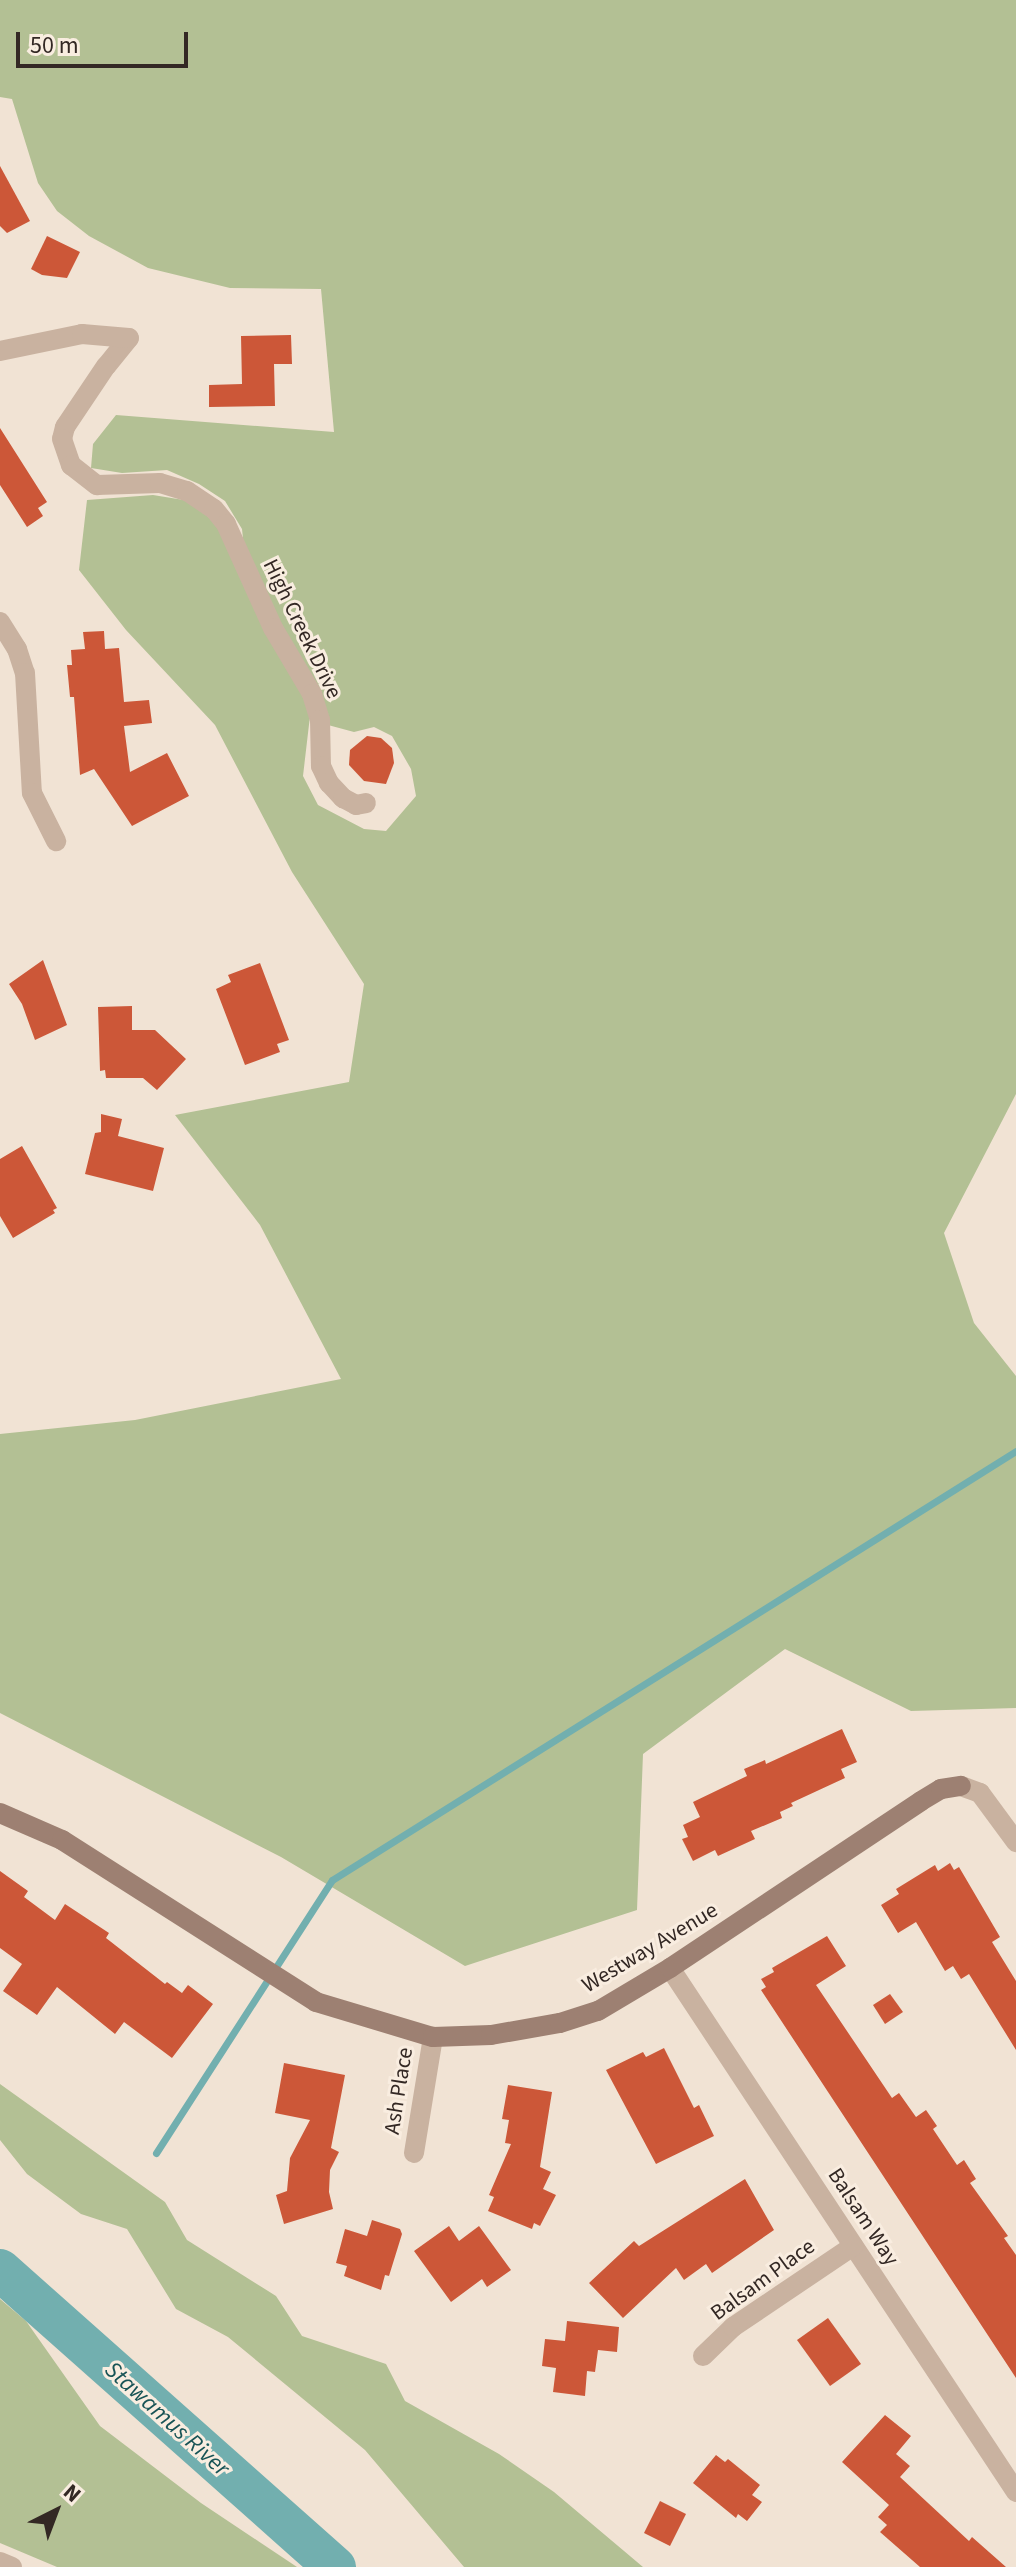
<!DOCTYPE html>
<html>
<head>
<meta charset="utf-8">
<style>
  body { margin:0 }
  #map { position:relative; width:1016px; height:2567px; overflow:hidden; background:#f1e3d4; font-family:"Source Sans 3",sans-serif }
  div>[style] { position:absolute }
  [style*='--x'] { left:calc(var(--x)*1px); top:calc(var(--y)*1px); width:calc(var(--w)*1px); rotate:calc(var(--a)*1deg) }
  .green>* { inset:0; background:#b3c094 }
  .stream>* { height:7px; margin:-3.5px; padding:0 3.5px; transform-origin:3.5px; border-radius:3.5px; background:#72afaf }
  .river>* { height:42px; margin:-21px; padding:0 21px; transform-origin:21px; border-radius:21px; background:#72afaf }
  .building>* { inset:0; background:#cc5738 }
  .street>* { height:20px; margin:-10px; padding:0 10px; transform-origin:10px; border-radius:10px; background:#c9b2a0 }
  .secondary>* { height:20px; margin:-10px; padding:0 10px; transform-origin:10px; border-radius:10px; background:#9d8072 }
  span { translate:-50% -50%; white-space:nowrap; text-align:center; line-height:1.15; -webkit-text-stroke:6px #f9ede0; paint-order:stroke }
  .street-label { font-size:22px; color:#332824 }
  .water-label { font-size:24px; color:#185456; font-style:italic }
  .north { position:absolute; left:16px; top:2471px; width:80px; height:80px; -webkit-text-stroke:6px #f9ede0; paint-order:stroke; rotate:42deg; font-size:22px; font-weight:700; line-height:32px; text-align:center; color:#332824 }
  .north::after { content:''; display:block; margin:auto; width:28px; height:36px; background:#332824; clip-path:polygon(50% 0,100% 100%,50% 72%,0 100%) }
  .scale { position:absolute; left:16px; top:32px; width:172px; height:36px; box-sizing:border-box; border:4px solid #332824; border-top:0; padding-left:10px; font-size:24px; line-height:28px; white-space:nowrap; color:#332824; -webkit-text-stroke:6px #f9ede0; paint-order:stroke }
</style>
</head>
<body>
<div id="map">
  <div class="green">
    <div style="clip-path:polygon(0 0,1016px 0,1016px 1094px,944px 1233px,974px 1323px,1016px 1376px,1016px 1708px,911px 1711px,785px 1649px,643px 1754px,637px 1910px,465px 1966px,281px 1857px,0 1713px,0 1434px,135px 1420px,341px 1379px,260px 1225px,175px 1115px,349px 1082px,364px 984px,292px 872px,215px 725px,126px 630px,79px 570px,87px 500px,153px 495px,190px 501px,215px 523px,296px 678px,310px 716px,303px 776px,318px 805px,364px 829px,386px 831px,416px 796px,411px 769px,392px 736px,374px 727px,354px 732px,328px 725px,244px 548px,242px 529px,225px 501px,199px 484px,167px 470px,122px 473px,91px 468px,93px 444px,116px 415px,334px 432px,321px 289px,230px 288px,148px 268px,89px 236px,57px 211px,38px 183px,12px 99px,0 97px)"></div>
    <div style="clip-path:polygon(0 2084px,165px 2202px,187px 2240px,276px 2296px,302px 2336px,386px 2364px,405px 2401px,499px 2454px,554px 2492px,643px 2567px,464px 2567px,365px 2450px,228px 2337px,176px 2309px,127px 2229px,81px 2214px,27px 2174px,0 2140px)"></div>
    <div style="clip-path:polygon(0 2299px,26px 2321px,100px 2426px,201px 2503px,297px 2567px,57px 2567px,0 2543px)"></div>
  </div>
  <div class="stream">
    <div style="--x:156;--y:2153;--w:325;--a:-57.2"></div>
    <div style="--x:332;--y:1880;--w:807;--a:-32.1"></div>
  </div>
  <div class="river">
    <div style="--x:0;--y:2270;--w:448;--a:41.6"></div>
  </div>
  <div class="building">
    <div style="clip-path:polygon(0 166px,30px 221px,7px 233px,0 226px)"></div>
    <div style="clip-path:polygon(47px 236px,80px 252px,67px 278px,42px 275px,31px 269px)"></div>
    <div style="clip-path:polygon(291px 335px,292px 364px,274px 364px,275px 406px,209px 407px,209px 385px,242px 384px,241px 336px)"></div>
    <div style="clip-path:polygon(0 428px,47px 502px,38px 508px,43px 516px,27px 527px,0 485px)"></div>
    <div style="clip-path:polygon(104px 631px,105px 649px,119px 648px,124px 702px,149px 700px,152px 723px,124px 726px,130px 772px,167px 753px,189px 796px,132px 826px,94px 769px,80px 775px,74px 697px,70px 697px,67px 665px,72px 665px,71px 650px,85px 649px,83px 632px)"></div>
    <div style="clip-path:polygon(367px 736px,381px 738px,392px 748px,394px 763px,386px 784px,364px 781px,349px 765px,350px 750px)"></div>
    <div style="clip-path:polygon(43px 960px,67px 1025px,35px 1040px,22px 1004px,9px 984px)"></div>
    <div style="clip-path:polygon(260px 963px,289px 1040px,277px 1044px,280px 1052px,245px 1065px,216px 989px,231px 982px,228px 975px)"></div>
    <div style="clip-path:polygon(132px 1006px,132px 1030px,155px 1030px,186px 1059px,157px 1090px,143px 1078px,106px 1078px,105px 1070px,100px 1071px,98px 1007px)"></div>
    <div style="clip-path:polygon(101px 1114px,122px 1119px,118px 1136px,164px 1148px,153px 1191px,85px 1174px,95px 1133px,101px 1132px)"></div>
    <div style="clip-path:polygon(22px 1146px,57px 1208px,53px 1210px,55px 1213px,13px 1238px,0 1216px,0 1159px)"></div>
    <div style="clip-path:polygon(842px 1729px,857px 1762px,841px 1769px,845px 1778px,791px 1803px,793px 1806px,780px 1812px,782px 1818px,751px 1831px,755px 1839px,718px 1856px,715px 1850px,693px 1861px,682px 1839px,688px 1837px,683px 1825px,700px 1817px,693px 1802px,747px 1776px,744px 1769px,765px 1760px,766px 1764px)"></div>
    <div style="clip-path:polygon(950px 1863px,954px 1870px,959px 1867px,1000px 1937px,992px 1942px,1016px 1981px,1016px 2050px,969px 1974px,961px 1979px,953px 1966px,945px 1971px,916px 1922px,898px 1933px,881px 1905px,899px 1894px,896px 1889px,935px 1865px,938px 1871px)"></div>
    <div style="clip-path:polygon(0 1871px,28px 1891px,24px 1897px,55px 1920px,65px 1904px,109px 1933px,106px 1938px,165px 1984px,167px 1982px,182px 1993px,188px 1985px,213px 2004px,172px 2058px,124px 2022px,115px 2034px,57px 1987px,37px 2015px,3px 1991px,22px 1964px,0 1948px)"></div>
    <div style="clip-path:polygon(827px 1936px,846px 1966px,816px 1985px,892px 2098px,899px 2093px,916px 2117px,926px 2110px,937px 2126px,933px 2129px,957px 2165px,964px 2160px,976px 2179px,970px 2183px,1008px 2236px,1004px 2238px,1016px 2255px,1016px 2378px,761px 1990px,766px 1987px,761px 1979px,774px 1972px,772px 1968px)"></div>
    <div style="clip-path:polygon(890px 1994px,903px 2012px,885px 2024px,873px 2005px)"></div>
    <div style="clip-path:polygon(664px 2048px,694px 2108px,699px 2105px,714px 2136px,656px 2164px,606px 2070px,643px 2052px,646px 2057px)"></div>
    <div style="clip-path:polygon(284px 2063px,345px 2075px,331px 2148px,339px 2152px,330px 2170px,329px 2192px,333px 2209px,284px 2224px,276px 2195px,287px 2191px,290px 2158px,310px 2120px,275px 2113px)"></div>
    <div style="clip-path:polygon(508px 2085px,552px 2092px,540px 2167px,551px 2172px,543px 2189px,556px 2195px,540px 2226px,534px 2223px,532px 2229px,488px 2211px,494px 2197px,489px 2195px,511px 2144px,505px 2143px,509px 2120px,502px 2119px)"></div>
    <div style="clip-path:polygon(745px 2179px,774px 2230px,712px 2273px,706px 2264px,684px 2280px,676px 2268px,623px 2318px,589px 2283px,634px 2241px,639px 2246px)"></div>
    <div style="clip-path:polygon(372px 2220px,400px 2229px,402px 2234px,389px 2276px,385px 2275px,381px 2290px,344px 2276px,347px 2266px,336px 2263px,345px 2229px,367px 2236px)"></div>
    <div style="clip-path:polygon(449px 2226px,459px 2241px,479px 2226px,511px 2270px,487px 2287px,482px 2279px,451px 2302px,414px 2251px)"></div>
    <div style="clip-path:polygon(828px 2318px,861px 2364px,830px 2386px,797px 2340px)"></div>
    <div style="clip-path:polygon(567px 2321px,619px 2327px,617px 2352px,598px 2350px,595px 2372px,587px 2371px,585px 2396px,553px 2392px,556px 2368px,542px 2366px,545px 2339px,565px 2341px)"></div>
    <div style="clip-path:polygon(885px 2415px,911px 2436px,896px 2454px,910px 2466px,900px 2477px,969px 2541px,972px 2537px,1006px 2567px,920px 2567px,880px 2532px,887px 2525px,878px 2517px,889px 2505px,842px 2462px)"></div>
    <div style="clip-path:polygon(716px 2455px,725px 2462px,728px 2459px,760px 2485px,752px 2495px,762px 2502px,747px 2521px,738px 2514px,736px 2518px,693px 2483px)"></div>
    <div style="clip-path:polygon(660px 2501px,686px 2514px,670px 2546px,644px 2533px)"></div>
  </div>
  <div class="street">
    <div style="--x:129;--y:338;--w:36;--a:129"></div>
    <div style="--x:106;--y:366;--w:73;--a:123.9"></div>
    <div style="--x:65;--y:427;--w:12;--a:104"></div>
    <div style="--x:62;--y:439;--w:28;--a:71"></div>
    <div style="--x:71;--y:465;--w:33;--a:38"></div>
    <div style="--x:97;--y:485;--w:63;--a:-1.8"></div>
    <div style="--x:160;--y:483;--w:28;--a:17"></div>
    <div style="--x:187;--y:491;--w:32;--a:34"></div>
    <div style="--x:214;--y:509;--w:19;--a:51"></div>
    <div style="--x:226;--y:524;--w:114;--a:65.7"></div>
    <div style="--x:273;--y:628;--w:77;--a:59.4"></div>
    <div style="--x:312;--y:694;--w:27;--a:73"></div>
    <div style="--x:320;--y:720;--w:46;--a:88.8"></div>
    <div style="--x:321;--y:766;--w:19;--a:65"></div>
    <div style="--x:329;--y:783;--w:21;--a:47"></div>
    <div style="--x:343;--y:798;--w:15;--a:28"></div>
    <div style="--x:356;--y:805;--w:10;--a:-11"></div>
    <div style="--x:0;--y:351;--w:84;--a:-11.7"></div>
    <div style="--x:82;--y:334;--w:47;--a:4.9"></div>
    <div style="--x:0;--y:622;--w:32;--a:58"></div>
    <div style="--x:17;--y:649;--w:25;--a:72"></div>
    <div style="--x:25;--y:673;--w:120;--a:86.7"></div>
    <div style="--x:32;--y:793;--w:54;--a:63.4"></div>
    <div style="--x:961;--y:1786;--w:20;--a:20"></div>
    <div style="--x:980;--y:1793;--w:61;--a:53.7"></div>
    <div style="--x:670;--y:1968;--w:628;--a:56.56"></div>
    <div style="--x:414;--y:2153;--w:118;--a:-80.7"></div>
    <div style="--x:703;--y:2356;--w:42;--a:-44"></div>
    <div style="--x:733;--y:2327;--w:145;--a:-34"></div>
    <div style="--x:0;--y:2562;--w:13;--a:23"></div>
  </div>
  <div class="secondary">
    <div style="--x:0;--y:1813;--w:68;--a:23.5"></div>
    <div style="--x:62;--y:1840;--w:301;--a:32.5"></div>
    <div style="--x:316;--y:2002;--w:122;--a:16.7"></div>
    <div style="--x:433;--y:2037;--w:58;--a:-2"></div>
    <div style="--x:491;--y:2035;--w:70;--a:-9.9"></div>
    <div style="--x:560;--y:2023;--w:40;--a:-18"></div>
    <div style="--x:598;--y:2011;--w:84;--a:-30.8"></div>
    <div style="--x:670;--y:1968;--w:301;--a:-33.6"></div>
    <div style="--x:921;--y:1801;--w:23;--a:-31"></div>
    <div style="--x:941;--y:1789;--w:20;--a:-9"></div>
  </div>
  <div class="street-label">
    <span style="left:302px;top:629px;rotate:64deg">High Creek Drive</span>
    <span style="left:650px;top:1948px;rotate:-31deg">Westway Avenue</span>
    <span style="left:399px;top:2091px;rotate:-81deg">Ash Place</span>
    <span style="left:863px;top:2217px;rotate:57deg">Balsam Way</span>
    <span style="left:763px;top:2280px;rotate:-36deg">Balsam Place</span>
  </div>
  <div class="water-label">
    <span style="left:167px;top:2419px;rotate:42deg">Stawamus River</span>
  </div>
  <div class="north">N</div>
  <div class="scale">50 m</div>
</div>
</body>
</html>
